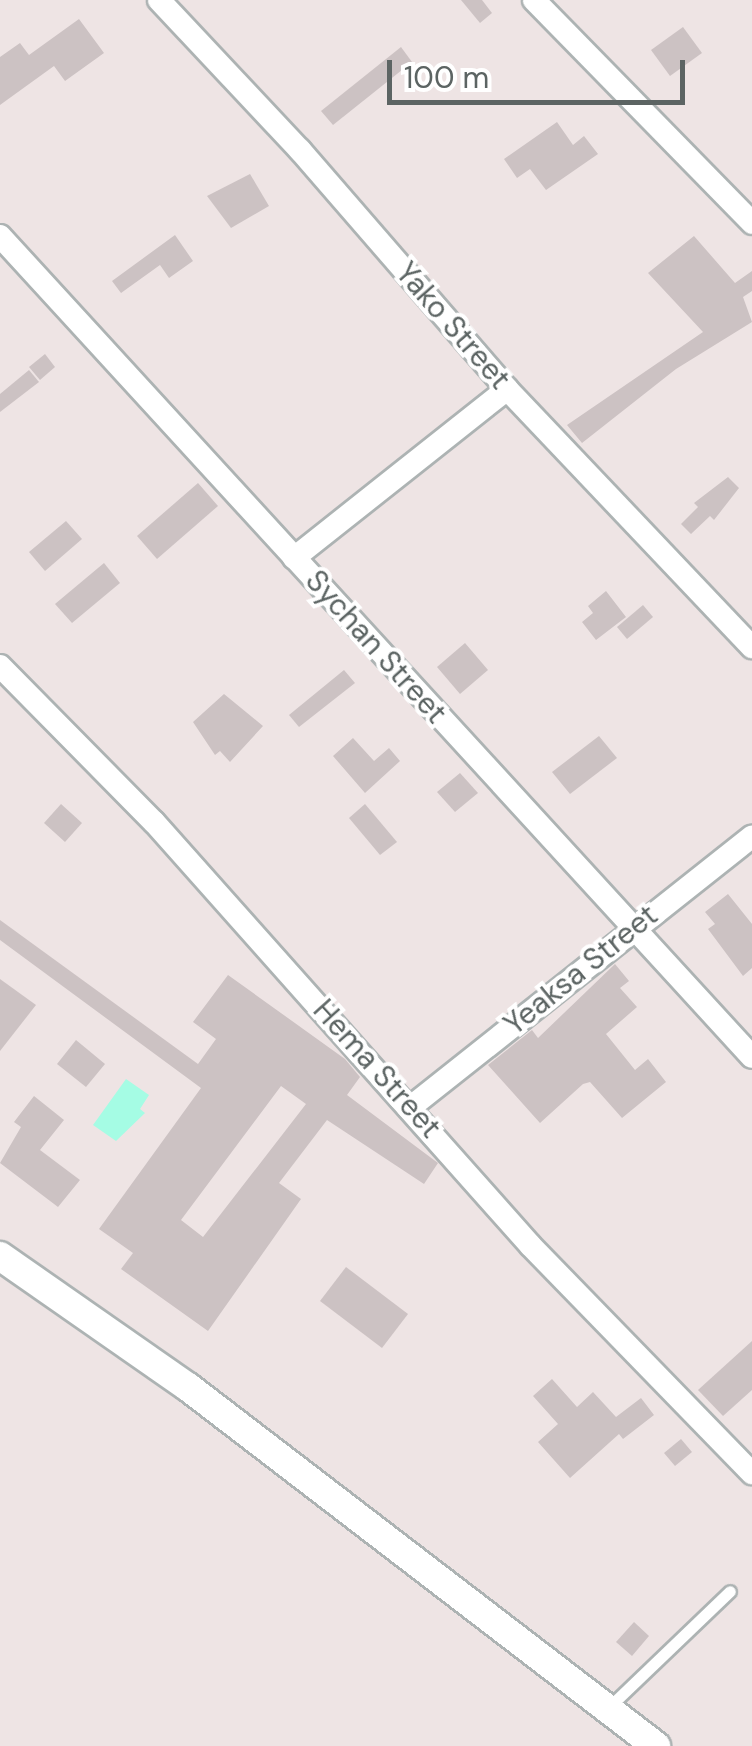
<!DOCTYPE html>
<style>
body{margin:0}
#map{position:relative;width:752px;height:1746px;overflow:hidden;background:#eee4e4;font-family:"DM Sans",sans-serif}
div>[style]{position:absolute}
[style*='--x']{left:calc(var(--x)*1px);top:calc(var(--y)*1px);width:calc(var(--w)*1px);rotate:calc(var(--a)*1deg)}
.water>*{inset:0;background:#a5fce4}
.building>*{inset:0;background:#ccc2c3}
.roads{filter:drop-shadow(2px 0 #adb3b3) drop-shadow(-2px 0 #adb3b3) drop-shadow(0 2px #adb3b3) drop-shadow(0 -2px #adb3b3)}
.service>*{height:11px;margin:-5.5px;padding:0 5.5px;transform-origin:5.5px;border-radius:5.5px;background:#fff}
.minor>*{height:22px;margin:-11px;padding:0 11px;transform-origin:11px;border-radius:11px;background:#fff}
.tertiary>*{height:28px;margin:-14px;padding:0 14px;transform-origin:14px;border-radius:14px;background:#fff}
span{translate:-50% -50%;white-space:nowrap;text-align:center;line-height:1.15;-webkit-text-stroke:8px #fff;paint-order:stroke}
.street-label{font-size:30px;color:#5c6463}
.scale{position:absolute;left:387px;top:60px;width:298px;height:45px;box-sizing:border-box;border:5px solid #5c6463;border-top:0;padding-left:12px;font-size:30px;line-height:35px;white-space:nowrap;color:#5c6463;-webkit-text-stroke:8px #fff;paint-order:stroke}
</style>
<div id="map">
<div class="water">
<i style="clip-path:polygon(126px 1079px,149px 1095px,140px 1109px,145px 1113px,116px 1141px,93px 1125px)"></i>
</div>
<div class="building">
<i style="clip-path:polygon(461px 0,482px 0,492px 13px,480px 23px)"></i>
<i style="clip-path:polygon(79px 19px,104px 53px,65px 81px,54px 66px,0 105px,0 57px,20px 43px,29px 55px)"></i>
<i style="clip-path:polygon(683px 27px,702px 53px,670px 76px,651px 50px)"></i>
<i style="clip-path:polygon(401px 47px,412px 62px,333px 125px,321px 111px)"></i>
<i style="clip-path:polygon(557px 122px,573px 145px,584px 136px,598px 154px,546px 190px,530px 169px,517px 178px,504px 159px)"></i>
<i style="clip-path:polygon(250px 174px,269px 206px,231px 228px,207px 196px)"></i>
<i style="clip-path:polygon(175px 235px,193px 261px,169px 278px,160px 265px,121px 293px,112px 281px)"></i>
<i style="clip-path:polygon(694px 236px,735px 283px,752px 271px,752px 291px,743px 297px,752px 322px,676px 369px,582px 443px,567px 425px,703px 332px,648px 273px)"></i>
<i style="clip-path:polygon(45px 354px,55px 367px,40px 380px,29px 367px)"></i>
<i style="clip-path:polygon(29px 370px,39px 382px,0 412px,0 394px)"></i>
<i style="clip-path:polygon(728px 477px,739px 488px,714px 520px,710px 516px,691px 534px,681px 524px,698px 507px,694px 503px)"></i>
<i style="clip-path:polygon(198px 483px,218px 506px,157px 559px,137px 536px)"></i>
<i style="clip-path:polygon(66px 521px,82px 539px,45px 571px,29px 552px)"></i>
<i style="clip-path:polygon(104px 563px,120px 583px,72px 623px,55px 604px)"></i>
<i style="clip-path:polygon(606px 591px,626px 617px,596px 640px,582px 622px,593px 613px,588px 606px)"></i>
<i style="clip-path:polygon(643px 605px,653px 617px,627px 639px,617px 627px)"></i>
<i style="clip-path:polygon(465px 643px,488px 670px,460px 694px,437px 667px)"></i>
<i style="clip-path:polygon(344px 670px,355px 683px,299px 727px,289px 715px)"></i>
<i style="clip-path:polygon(224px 694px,263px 726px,230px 762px,220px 751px,215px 755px,193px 722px)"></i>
<i style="clip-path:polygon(599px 736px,617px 758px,570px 794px,552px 772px)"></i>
<i style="clip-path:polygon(353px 738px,374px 761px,389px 748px,400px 761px,365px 793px,333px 756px)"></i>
<i style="clip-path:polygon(460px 773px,478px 793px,455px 812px,437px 792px)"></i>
<i style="clip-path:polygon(61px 804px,82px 823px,65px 842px,44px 823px)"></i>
<i style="clip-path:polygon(365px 804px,397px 842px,380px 855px,349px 818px)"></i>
<i style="clip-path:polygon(728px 894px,752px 924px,752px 968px,743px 976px,708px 929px,715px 924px,705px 912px)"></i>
<i style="clip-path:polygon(evenodd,0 920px,198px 1064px,216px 1039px,193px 1022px,228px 975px,345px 1059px,360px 1077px,347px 1095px,438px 1163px,424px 1184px,327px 1120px,279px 1183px,301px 1199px,208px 1331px,121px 1269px,133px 1253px,99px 1229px,201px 1088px,0 940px,0 920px,281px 1086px,306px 1104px,203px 1237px,181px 1220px,281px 1086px)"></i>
<i style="clip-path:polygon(615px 964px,629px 981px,620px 988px,637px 1007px,606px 1034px,635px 1070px,648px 1059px,666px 1082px,622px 1118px,590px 1082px,583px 1084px,540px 1123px,488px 1065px,532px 1030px,538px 1038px)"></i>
<i style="clip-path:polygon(0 979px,36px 1005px,0 1051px)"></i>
<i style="clip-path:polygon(76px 1040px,105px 1064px,86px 1087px,57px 1064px)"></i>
<i style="clip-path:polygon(34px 1096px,64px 1120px,40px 1150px,80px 1180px,58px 1207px,0 1163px,21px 1127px,14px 1122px)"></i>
<i style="clip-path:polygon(346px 1267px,408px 1314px,382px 1348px,320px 1301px)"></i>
<i style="clip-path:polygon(752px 1341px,752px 1390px,723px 1416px,698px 1390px)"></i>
<i style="clip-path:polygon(552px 1379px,577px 1407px,593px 1392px,616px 1417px,641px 1398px,654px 1415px,623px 1439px,619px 1434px,570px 1478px,538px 1442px,558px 1424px,533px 1396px)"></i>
<i style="clip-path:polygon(681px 1439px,692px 1452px,675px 1466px,664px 1453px)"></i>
<i style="clip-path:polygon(634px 1622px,649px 1636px,632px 1656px,616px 1642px)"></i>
</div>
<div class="roads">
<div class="service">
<i style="--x:607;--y:1709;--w:170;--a:-43.8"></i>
</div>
<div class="minor">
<i style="--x:159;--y:0;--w:206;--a:46.8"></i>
<i style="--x:300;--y:150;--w:316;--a:49.1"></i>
<i style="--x:507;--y:389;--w:356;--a:46.5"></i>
<i style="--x:534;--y:0;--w:312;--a:45.6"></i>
<i style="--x:0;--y:236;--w:1113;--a:47.51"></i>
<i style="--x:294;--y:558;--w:272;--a:-38.4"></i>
<i style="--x:0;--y:666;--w:219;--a:45.4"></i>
<i style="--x:154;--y:822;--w:567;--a:48.36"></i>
<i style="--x:531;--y:1246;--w:317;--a:45.8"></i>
<i style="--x:412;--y:1106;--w:434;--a:-38.4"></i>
</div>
<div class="tertiary">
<i style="--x:0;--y:1256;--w:229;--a:34.9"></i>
<i style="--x:188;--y:1387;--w:590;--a:37.49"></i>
</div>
</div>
<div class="street-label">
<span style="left:453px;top:326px;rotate:49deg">Yako Street</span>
<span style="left:376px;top:647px;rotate:48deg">Sychan Street</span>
<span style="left:581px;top:970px;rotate:-39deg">Yeaksa Street</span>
<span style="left:377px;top:1069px;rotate:48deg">Hema Street</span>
</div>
<div class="scale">100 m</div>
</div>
